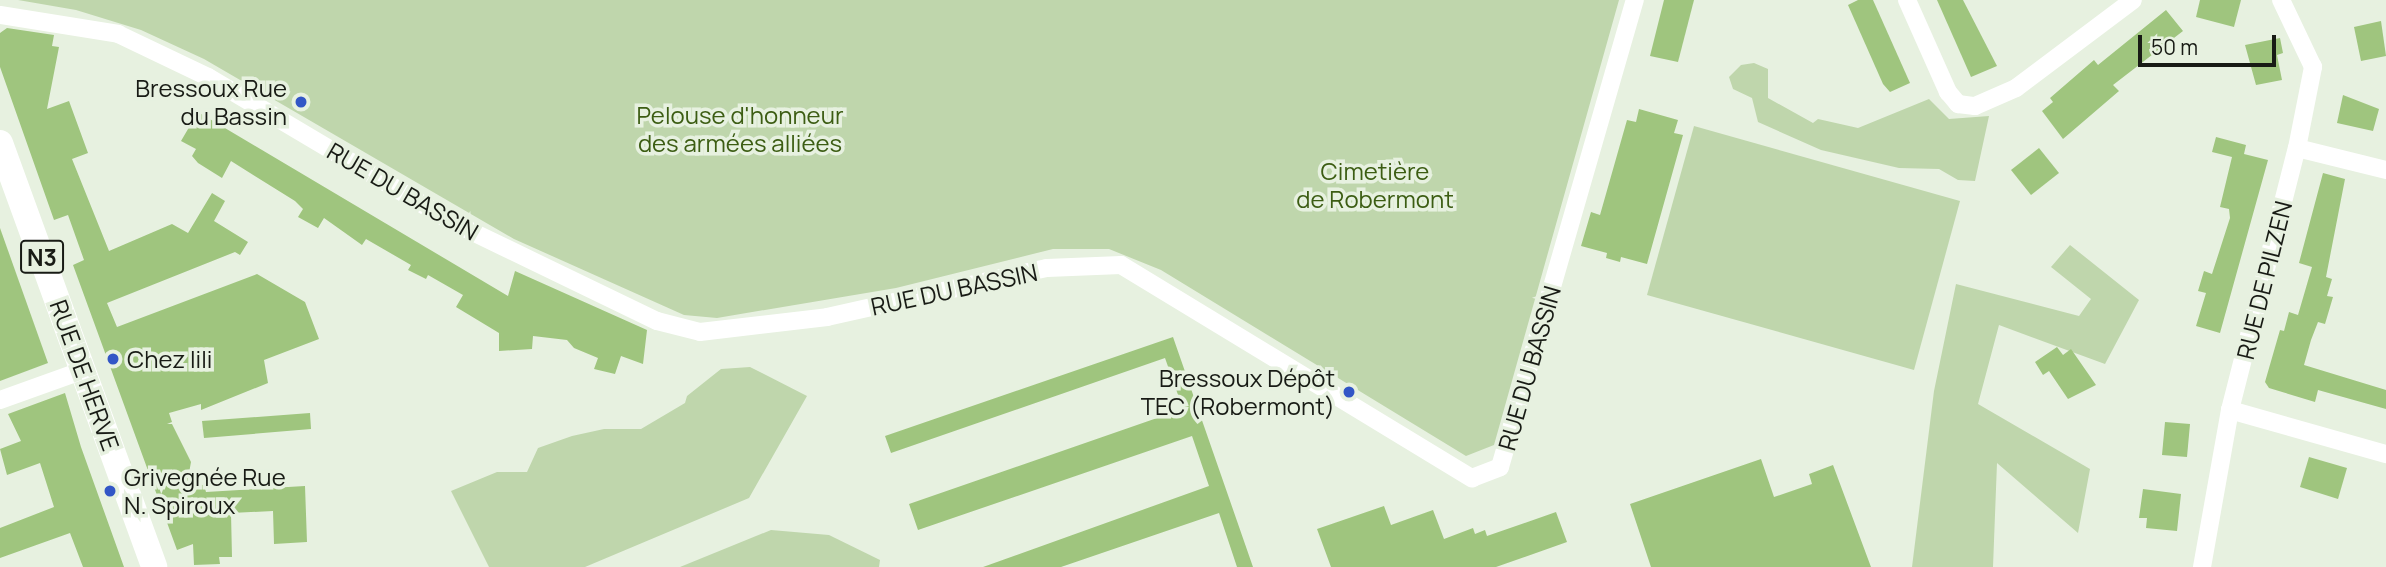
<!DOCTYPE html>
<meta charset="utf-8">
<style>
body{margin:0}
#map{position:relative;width:2386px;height:567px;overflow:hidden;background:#e7f1e0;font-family:Manrope,sans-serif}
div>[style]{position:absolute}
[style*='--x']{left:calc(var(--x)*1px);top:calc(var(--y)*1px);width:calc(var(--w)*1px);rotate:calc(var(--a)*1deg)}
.green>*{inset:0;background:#bfd6ac}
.building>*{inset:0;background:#9fc57e}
.minor>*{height:18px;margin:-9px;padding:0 9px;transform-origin:9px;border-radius:9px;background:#fff}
.primary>*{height:26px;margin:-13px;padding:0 13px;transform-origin:13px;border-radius:13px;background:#fff}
.dots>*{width:19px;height:19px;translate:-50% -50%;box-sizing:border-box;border:4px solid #e7f1e0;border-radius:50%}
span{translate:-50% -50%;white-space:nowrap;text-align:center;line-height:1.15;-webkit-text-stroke:7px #e7f1e0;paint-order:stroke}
.shield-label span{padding:2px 5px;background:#e7f1e0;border:2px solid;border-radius:5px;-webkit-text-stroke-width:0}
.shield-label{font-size:23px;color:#181b15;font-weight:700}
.poi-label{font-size:24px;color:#181b15}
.right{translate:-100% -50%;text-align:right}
.left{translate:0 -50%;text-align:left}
.park-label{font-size:24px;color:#3c5d13}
.street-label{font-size:24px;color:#181b15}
.scale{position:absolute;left:2138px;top:35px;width:138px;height:32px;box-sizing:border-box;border:4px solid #181b15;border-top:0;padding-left:9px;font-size:21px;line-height:24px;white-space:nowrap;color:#181b15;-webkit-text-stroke:5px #e7f1e0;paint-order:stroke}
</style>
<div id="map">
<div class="green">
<i style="clip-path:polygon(18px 0,1619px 0,1494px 445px,1466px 456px,1161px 270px,1109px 249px,1053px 249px,896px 288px,717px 318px,684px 315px,514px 239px,204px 59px,141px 30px,76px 10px)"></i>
<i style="clip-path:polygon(1754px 63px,1768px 69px,1768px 98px,1813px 123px,1818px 119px,1858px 128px,1929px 99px,1949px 119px,1989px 116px,1975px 181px,1958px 180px,1939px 169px,1899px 168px,1821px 150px,1758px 122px,1752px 98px,1733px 89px,1729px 77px,1741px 65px)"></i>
<i style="clip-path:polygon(1694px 126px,1960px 201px,1914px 370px,1647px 295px)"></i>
<i style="clip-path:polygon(2070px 245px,2139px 300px,2105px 364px,1999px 325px,1978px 404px,2090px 469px,2078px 533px,1997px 463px,1993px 567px,1912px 567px,1934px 391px,1956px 284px,2079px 316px,2091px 299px,2051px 267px)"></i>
<i style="clip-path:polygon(750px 367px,807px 396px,749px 498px,585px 567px,489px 567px,451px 491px,497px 472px,527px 472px,538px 448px,572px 436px,604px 429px,641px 429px,685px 403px,687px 396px,721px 369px)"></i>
<i style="clip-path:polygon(771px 530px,829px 535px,880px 560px,879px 567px,680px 567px)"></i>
</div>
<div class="building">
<i style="clip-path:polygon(1664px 0,1694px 0,1678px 62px,1650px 56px)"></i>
<i style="clip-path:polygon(1858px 0,1873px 0,1910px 83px,1890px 92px,1883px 84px,1848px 5px)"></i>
<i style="clip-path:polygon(1937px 0,1963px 0,1997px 66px,1971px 77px)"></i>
<i style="clip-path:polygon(2200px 0,2241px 0,2234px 27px,2196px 17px)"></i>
<i style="clip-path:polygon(2166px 10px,2183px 31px,2113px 85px,2119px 91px,2063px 139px,2042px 111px,2053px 102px,2050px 98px,2094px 60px,2098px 65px)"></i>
<i style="clip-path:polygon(2381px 21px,2386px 56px,2361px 61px,2354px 27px)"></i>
<i style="clip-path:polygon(7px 28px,54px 35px,52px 46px,59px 47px,47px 109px,69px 101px,88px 153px,72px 159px,109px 251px,172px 224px,188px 233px,212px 193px,225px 201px,214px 221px,248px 242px,240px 255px,235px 252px,107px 303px,117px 327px,257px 274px,305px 302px,319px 339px,264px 360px,268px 383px,201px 410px,201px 404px,169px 413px,172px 422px,167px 424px,172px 424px,191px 462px,187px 484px,204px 485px,206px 492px,305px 486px,307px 542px,274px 544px,273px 511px,231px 513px,232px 557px,219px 557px,220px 564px,194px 565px,193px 544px,177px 550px,73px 265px,84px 260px,68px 215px,54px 220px,0 67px,0 33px)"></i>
<i style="clip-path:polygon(2280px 38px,2283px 53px,2277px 55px,2282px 80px,2256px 85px,2245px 45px)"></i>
<i style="clip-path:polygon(2343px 95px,2379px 109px,2373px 131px,2337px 123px)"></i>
<i style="clip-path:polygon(1639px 109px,1678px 120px,1674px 133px,1683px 135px,1647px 264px,1621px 257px,1620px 262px,1606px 258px,1607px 253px,1581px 246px,1591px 212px,1600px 215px,1627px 120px,1636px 122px)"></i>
<i style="clip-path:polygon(198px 112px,508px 296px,515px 271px,647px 330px,643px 364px,621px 356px,615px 374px,594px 369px,598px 358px,574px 348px,567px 340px,533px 336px,532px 349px,499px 351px,499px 333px,456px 307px,463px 295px,428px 275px,426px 279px,408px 270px,411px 265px,366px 239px,362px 245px,324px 218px,318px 228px,298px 217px,303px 209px,295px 201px,231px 161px,222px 178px,198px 163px,192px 156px,196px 149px,181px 141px)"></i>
<i style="clip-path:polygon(2216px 137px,2246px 145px,2244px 154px,2268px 160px,2220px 333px,2196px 326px,2206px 293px,2198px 291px,2204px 271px,2212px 274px,2230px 218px,2229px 209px,2220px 207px,2232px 157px,2212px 152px)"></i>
<i style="clip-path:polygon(2039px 148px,2059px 173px,2031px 195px,2011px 170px)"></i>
<i style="clip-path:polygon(2323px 173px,2345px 179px,2326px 277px,2332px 279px,2327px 296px,2333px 297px,2325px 324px,2318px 322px,2311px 340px,2304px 365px,2386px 390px,2386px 409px,2318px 390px,2315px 402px,2269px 388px,2265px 382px,2280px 330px,2284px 331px,2289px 312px,2298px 315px,2312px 267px,2299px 263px)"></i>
<i style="clip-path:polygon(0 228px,48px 363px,0 381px)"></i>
<i style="clip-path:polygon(1173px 337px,1253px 567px,1237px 567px,1219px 513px,1061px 567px,983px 567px,1209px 486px,1192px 436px,918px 530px,909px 504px,1183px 409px,1165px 358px,891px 453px,885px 436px)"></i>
<i style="clip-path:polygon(2057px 347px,2063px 355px,2071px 349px,2096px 385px,2068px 399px,2049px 371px,2043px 375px,2035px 362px)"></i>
<i style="clip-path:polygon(65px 393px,81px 447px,124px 567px,83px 567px,70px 533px,0 558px,0 528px,54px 507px,40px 463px,7px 475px,0 449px,21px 441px,8px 414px)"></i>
<i style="clip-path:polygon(310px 413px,311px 429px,204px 438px,202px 421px)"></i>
<i style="clip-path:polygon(2165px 422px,2190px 424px,2187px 457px,2162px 455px)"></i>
<i style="clip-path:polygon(2309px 457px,2347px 468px,2338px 499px,2300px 487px)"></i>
<i style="clip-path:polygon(1761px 459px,1774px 497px,1812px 484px,1809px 474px,1833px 465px,1871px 567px,1651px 567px,1630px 504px)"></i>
<i style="clip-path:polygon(2143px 489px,2181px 494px,2177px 531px,2146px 528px,2147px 518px,2139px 518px)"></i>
<i style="clip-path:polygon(1384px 506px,1391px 525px,1433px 510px,1444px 539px,1473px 528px,1475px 534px,1485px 530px,1487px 536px,1556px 512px,1567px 542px,1496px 567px,1331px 567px,1317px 529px)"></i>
</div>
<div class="minor">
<i style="--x:1907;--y:0;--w:101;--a:66"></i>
<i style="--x:1948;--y:92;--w:16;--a:50"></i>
<i style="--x:1958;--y:104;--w:17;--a:7"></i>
<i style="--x:1975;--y:106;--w:45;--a:-23.7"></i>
<i style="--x:2016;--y:88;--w:146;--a:-36.9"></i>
<i style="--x:0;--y:15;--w:120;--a:9.1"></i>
<i style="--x:118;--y:34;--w:100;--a:25.5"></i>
<i style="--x:208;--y:77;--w:286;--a:30.7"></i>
<i style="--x:454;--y:223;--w:225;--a:25.8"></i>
<i style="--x:657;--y:321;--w:44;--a:14.3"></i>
<i style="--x:700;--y:332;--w:128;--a:-6.7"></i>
<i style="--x:827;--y:317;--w:225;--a:-12.6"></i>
<i style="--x:1047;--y:268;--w:74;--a:-2.3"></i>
<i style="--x:1121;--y:265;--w:411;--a:31.3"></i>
<i style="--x:1472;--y:478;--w:30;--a:-21"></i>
<i style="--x:1500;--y:467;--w:486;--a:-73.9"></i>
<i style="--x:2297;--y:148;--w:92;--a:13.9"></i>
<i style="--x:0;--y:400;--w:89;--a:-19.7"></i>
<i style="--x:2230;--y:410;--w:162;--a:15.8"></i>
<i style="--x:2202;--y:567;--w:159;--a:-79.9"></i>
<i style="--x:2230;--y:410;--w:270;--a:-75.7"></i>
<i style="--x:2297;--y:148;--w:83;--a:-78.8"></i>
<i style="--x:2313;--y:67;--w:74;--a:-115.5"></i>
</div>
<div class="primary">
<i style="--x:0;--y:143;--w:451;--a:70"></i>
</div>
<div class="dots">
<i style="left:301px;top:102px;background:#3256c6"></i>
<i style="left:113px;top:359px;background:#3256c6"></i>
<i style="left:1349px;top:392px;background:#3256c6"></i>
<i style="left:110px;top:491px;background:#3256c6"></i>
</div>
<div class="shield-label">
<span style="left:42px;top:257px">N3</span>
</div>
<div class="poi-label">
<span class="right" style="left:287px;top:102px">Bressoux Rue<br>du Bassin</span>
<span class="left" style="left:127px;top:359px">Chez lili</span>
<span class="right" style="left:1335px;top:392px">Bressoux Dépôt<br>TEC (Robermont)</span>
<span class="left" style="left:124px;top:491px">Grivegnée Rue<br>N. Spiroux</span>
</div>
<div class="park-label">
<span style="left:740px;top:129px">Pelouse d'honneur<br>des armées alliées</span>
<span style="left:1375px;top:185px">Cimetière<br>de Robermont</span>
</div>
<div class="street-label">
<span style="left:403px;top:191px;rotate:30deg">RUE DU BASSIN</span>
<span style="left:2264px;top:280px;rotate:-76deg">RUE DE PILZEN</span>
<span style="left:954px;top:289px;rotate:-12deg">RUE DU BASSIN</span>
<span style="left:1529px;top:368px;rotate:-74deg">RUE DU BASSIN</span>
<span style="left:85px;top:375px;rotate:70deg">RUE DE HERVE</span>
</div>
<div class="scale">50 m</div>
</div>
